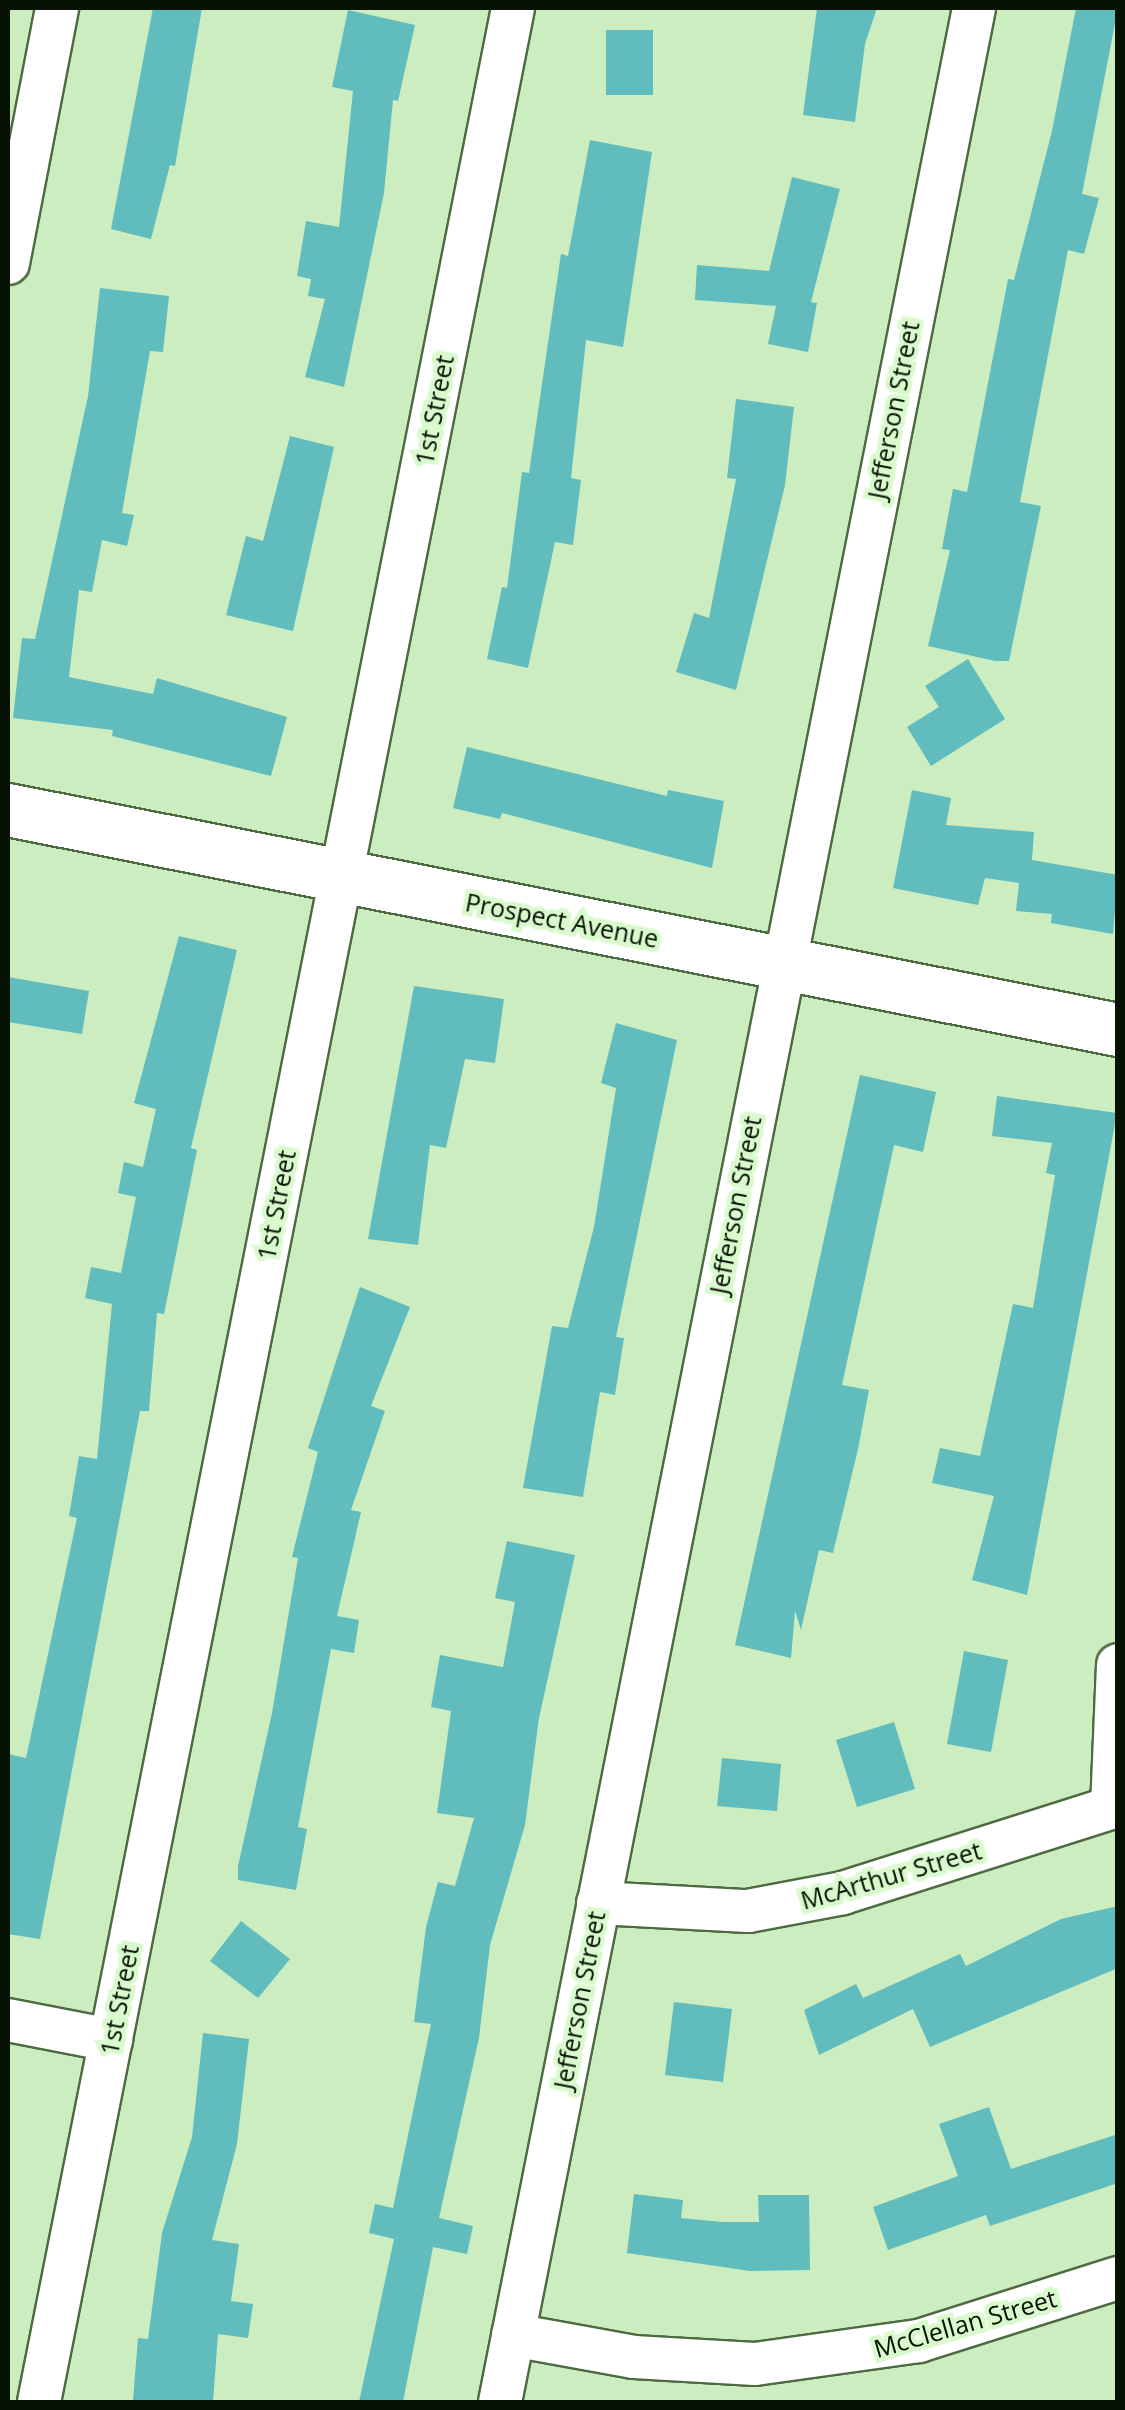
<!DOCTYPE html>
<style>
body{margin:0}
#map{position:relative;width:1125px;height:2410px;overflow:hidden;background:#ccedc0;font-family:"Open Sans",sans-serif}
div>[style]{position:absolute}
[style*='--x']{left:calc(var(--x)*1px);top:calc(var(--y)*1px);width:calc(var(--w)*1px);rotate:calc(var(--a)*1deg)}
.building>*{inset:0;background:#61bcbe}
.roads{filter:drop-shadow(2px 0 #4e6a42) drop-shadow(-2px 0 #4e6a42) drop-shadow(0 2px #4e6a42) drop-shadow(0 -2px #4e6a42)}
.minor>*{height:42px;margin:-21px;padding:0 21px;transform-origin:21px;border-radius:21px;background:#fff}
.tertiary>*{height:52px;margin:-26px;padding:0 26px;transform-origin:26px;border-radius:26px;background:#fff}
span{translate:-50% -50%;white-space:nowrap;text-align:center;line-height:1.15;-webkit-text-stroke:9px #d9facd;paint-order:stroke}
.street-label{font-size:25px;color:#071104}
.frame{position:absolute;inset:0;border:10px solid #071104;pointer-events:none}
</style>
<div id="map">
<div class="building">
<i style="clip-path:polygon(153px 8px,202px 8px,175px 166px,170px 165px,151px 239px,111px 229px)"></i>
<i style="clip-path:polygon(817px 8px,877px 8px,865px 44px,855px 122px,803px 115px)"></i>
<i style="clip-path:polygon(1076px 8px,1118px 8px,1082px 194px,1099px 198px,1084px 254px,1068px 250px,1020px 502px,1041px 506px,1009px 661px,995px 661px,928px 646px,950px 550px,942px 549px,953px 489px,967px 492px,1008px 279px,1014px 280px,1052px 131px)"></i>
<i style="clip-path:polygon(348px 10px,415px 25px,398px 101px,393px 100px,384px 193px,344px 387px,305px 377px,325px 299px,308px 296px,311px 279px,297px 276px,306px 221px,339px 227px,353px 91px,332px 87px)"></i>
<i style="clip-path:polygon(606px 30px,653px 30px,653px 95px,606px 95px)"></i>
<i style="clip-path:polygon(590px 140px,652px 152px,623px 347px,586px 340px,571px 478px,581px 480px,573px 545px,555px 542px,528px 668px,487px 659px,502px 587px,507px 588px,522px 472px,529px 473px,561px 254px,568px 256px)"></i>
<i style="clip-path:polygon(792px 177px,840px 189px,811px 302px,817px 303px,808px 352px,768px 344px,776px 306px,695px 300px,697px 265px,769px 271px)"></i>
<i style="clip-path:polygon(100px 288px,169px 296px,163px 352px,150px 351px,122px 513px,134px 515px,127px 546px,102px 540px,92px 592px,79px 590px,69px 677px,153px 694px,157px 678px,287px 717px,271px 776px,112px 736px,113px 730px,13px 718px,22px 638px,35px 639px,88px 396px)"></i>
<i style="clip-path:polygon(736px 399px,794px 407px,785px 485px,736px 690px,676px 672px,694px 613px,709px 618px,736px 479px,727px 478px)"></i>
<i style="clip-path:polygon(290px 436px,334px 447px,293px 631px,226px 615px,246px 536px,263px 541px)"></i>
<i style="clip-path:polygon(968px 659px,1005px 719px,931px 766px,907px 727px,939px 707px,925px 686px)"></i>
<i style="clip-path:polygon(467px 747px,667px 796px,668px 790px,724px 801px,712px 868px,502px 813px,500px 819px,453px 808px)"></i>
<i style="clip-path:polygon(912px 790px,951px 798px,946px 825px,1034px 832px,1032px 860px,1118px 875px,1113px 934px,1051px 923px,1052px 914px,1016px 911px,1019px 883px,985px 878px,978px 905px,893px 888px)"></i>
<i style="clip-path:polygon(179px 936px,237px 950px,191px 1148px,197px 1150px,164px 1314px,157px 1313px,149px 1411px,140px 1411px,40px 1939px,8px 1934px,8px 1754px,26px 1758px,77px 1518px,69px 1516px,79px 1456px,97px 1459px,112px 1304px,85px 1298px,91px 1267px,121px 1273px,136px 1197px,118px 1193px,124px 1162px,143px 1167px,156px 1109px,134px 1103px)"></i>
<i style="clip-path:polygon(8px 977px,89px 991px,82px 1034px,8px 1022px)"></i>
<i style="clip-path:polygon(414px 986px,504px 999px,495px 1063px,465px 1059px,446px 1148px,430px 1145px,418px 1245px,368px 1239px)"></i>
<i style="clip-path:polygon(616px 1023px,677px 1040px,616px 1337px,624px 1338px,615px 1395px,600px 1392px,583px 1497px,523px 1488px,552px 1326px,568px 1328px,594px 1227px,616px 1088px,601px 1083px)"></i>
<i style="clip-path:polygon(860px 1075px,936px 1092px,923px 1152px,894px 1145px,842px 1385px,869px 1390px,858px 1449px,833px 1553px,819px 1550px,801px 1630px,795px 1611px,791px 1658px,735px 1645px)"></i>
<i style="clip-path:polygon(997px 1096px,1117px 1113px,1027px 1595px,972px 1580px,994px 1496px,932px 1483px,940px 1448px,980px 1456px,1013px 1304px,1033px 1308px,1055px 1175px,1046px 1173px,1052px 1143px,992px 1136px)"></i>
<i style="clip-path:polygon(360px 1287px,410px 1307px,371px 1406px,385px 1411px,351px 1510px,361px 1512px,337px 1616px,359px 1620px,354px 1653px,331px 1649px,298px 1827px,307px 1829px,296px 1890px,238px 1880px,238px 1866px,272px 1713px,298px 1558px,292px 1557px,318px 1452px,308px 1448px)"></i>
<i style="clip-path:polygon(507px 1541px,575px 1555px,539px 1718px,525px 1825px,490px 1945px,479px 2038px,439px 2218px,473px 2226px,467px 2254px,433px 2247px,403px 2402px,359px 2402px,394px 2239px,369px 2233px,375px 2204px,393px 2208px,431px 2024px,414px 2022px,426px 1927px,438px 1882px,455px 1886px,474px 1818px,437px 1813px,451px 1711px,431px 1707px,440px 1655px,503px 1667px,515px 1602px,495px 1598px)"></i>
<i style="clip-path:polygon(964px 1651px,1008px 1660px,991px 1752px,947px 1744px)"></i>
<i style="clip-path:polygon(894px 1722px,915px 1789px,857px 1807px,836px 1740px)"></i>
<i style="clip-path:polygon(722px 1758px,781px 1764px,777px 1811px,717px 1806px)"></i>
<i style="clip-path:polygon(1118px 1906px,1118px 1968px,930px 2047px,913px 2009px,819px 2055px,804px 2010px,856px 1984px,863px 1998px,960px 1954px,966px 1966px,1061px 1919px)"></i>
<i style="clip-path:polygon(241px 1921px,290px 1959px,258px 1998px,210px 1961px)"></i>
<i style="clip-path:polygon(674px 2002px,732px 2009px,723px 2082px,665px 2075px)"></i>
<i style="clip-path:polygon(203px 2033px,249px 2039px,237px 2144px,212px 2240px,239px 2244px,231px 2301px,253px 2304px,248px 2338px,218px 2334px,213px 2402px,133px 2400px,138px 2338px,148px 2339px,162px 2233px,192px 2137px)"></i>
<i style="clip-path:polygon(989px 2107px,1011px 2169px,1118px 2134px,1118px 2183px,990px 2226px,986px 2215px,888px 2250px,873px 2207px,958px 2176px,939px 2124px)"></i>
<i style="clip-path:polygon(634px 2194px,683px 2200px,681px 2218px,722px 2222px,759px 2222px,758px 2195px,809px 2195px,810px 2270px,750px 2271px,627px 2253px)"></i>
</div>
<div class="roads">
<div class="minor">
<i style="--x:8;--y:263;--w:260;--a:-79.1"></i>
<i style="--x:1112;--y:1808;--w:143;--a:-87.6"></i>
<i style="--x:598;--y:1903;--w:150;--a:3.1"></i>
<i style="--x:748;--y:1911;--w:97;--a:-10.7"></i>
<i style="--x:843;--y:1893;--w:288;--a:-17.6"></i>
<i style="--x:8;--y:2020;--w:105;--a:11"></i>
<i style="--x:513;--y:2335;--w:123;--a:10.3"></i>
<i style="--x:634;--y:2357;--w:121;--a:3.3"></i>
<i style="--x:755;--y:2364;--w:166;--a:-8"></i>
<i style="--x:919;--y:2341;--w:209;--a:-17.6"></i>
<i style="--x:39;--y:2402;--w:2440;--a:-78.8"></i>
<i style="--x:500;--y:2402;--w:2440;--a:-78.8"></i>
</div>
<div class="tertiary">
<i style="--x:8;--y:810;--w:1132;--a:11.21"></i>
</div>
</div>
<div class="street-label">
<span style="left:434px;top:410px;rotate:-79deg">1st Street</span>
<span style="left:893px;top:410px;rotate:-79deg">Jefferson Street</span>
<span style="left:562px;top:920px;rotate:11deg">Prospect Avenue</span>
<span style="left:276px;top:1205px;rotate:-79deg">1st Street</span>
<span style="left:735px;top:1205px;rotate:-79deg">Jefferson Street</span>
<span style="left:891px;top:1875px;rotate:-16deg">McArthur Street</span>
<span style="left:119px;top:2000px;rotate:-79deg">1st Street</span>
<span style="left:579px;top:2000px;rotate:-79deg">Jefferson Street</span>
<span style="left:965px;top:2323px;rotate:-16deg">McClellan Street</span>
</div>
<div class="frame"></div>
</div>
